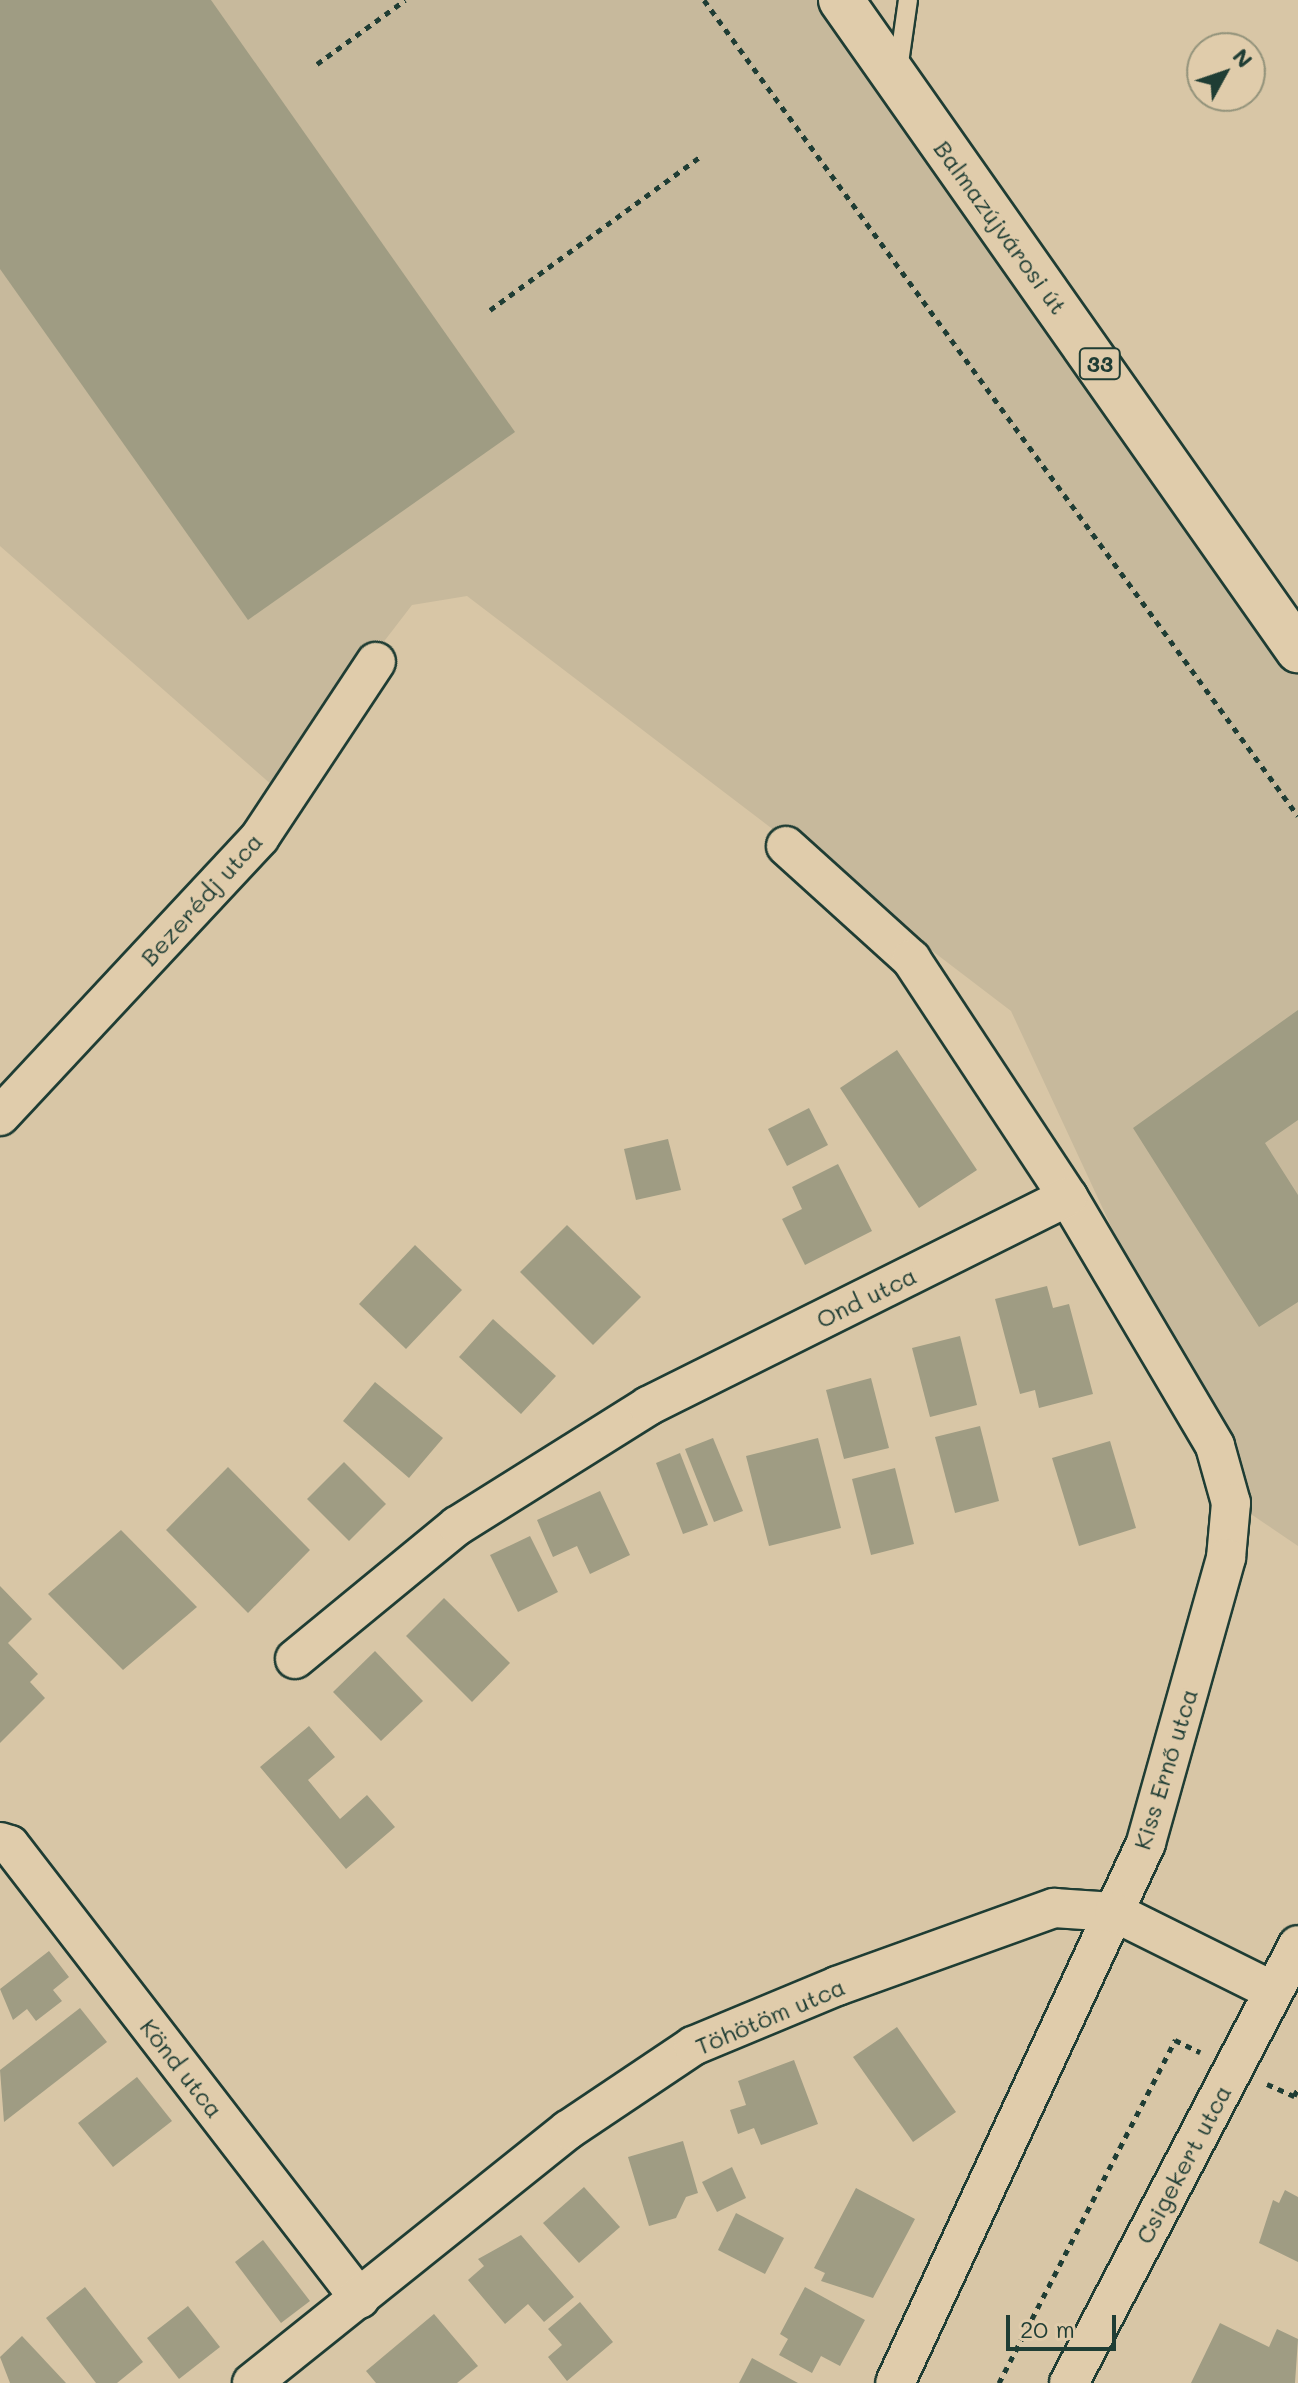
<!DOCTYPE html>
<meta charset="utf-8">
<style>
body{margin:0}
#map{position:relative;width:1298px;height:2383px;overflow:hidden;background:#d8c6a6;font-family:Mali,sans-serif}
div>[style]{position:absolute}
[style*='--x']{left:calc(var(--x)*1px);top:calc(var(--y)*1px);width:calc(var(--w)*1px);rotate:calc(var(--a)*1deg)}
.built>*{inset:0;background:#c7b99c}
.building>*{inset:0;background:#9f9c83}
.path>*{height:5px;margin-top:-2.5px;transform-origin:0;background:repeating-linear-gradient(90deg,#1f3d34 0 6px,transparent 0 12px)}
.roads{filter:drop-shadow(2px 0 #1f3d34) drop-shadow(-2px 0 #1f3d34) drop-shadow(0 2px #1f3d34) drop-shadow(0 -2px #1f3d34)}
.service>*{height:18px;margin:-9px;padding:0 9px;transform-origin:9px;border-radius:9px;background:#e0ccab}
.minor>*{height:38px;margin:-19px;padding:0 19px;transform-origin:19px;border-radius:19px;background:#e0ccab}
.primary>*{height:44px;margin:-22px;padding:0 22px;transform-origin:22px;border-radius:22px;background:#e0ccab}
span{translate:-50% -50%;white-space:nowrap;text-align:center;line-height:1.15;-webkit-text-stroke:6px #e0ccab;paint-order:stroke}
.shield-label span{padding:2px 6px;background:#e0ccab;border:2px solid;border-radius:6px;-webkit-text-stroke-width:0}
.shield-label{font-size:22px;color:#1f3d34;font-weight:700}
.street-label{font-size:24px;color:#1f3d34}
.north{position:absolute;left:1186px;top:32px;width:80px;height:80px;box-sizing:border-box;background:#e0ccab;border:2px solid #93937b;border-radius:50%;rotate:50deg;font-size:22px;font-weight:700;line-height:32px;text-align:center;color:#1f3d34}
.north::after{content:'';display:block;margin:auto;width:28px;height:36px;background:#1f3d34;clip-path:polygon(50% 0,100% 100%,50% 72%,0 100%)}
.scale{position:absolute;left:1006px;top:2315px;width:110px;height:36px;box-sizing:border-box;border:4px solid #1f3d34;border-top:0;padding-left:10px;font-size:24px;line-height:28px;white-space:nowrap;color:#1f3d34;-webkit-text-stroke:6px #e0ccab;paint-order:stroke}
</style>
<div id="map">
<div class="built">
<i style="clip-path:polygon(0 0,861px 0,1298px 639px,1298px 1546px,1242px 1508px,1011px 1011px,467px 596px,412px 605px,273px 786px,0 546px)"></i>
</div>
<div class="building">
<i style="clip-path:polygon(0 0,211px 0,515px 432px,248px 620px,0 269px)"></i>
<i style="clip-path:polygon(1298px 1010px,1298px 1120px,1265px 1143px,1298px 1195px,1298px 1302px,1259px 1327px,1133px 1128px)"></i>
<i style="clip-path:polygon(897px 1050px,977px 1170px,919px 1208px,840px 1088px)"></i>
<i style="clip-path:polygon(809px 1108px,828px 1145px,787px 1166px,768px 1129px)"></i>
<i style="clip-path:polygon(668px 1139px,681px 1190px,636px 1200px,624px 1149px)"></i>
<i style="clip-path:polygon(838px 1164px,872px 1231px,805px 1265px,782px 1219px,802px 1209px,792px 1187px)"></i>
<i style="clip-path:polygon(567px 1225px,641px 1297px,593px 1345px,520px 1272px)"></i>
<i style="clip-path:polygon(415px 1245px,462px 1290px,406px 1349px,359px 1304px)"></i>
<i style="clip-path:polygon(1047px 1286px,1053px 1308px,1069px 1304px,1093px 1394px,1039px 1408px,1035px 1390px,1020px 1394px,995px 1299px)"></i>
<i style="clip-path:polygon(493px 1319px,556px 1376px,521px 1414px,459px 1357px)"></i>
<i style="clip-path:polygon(960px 1336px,977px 1405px,930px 1417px,912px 1348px)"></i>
<i style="clip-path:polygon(871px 1378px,889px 1448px,844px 1459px,826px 1390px)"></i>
<i style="clip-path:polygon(375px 1382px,443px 1438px,409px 1478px,343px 1421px)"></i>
<i style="clip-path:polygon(980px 1426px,999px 1501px,955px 1513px,935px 1437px)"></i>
<i style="clip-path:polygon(713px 1438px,743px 1511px,714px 1522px,685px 1449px)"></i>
<i style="clip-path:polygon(818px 1438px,841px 1528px,769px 1546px,746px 1456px)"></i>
<i style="clip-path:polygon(1110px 1441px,1136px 1528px,1079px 1546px,1052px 1458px)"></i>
<i style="clip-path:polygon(680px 1453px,708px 1525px,683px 1534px,656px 1463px)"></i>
<i style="clip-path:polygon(344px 1462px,386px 1504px,349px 1541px,307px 1499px)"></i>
<i style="clip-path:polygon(228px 1467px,310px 1550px,248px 1613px,166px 1530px)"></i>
<i style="clip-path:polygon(895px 1468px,914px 1544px,871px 1555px,852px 1479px)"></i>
<i style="clip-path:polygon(600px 1491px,630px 1555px,590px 1574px,577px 1546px,553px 1557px,537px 1520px)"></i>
<i style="clip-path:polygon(121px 1530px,197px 1607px,123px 1670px,48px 1594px)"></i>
<i style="clip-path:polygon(530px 1536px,558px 1592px,518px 1612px,490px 1555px)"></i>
<i style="clip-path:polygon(0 1586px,32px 1619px,8px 1643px,38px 1674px,30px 1682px,45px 1698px,0 1743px)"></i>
<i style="clip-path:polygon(444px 1598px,510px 1663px,472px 1702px,406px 1636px)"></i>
<i style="clip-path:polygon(375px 1651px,423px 1701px,381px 1741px,333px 1692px)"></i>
<i style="clip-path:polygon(309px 1726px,335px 1757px,308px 1780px,340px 1819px,367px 1795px,395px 1827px,346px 1869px,260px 1767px)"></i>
<i style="clip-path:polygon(49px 1951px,69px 1977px,53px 1990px,62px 2001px,36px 2021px,27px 2009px,13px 2020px,0 1989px)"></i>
<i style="clip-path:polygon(80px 2008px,107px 2042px,4px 2122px,0 2070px)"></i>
<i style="clip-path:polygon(897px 2027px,956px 2112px,913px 2142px,853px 2057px)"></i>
<i style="clip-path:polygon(794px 2060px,818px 2124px,761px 2145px,754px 2128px,738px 2134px,730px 2110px,746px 2105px,738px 2081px)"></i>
<i style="clip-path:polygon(137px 2077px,172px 2121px,113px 2167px,78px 2123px)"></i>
<i style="clip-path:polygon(683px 2141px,698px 2193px,686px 2197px,676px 2218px,649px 2226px,628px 2157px)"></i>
<i style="clip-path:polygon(732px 2167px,746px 2198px,717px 2212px,702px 2182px)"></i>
<i style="clip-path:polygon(584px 2187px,620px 2227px,579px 2263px,543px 2223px)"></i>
<i style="clip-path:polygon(856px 2188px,915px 2219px,873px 2298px,821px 2281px,825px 2273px,814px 2268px)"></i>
<i style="clip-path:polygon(1285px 2190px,1298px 2197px,1298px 2262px,1259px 2243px,1273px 2200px,1279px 2203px)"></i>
<i style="clip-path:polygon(736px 2213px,784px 2238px,765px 2274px,718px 2250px)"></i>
<i style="clip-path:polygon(521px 2235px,574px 2297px,544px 2322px,528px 2304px,505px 2324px,468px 2280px,484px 2266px,478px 2259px)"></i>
<i style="clip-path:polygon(263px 2240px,310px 2301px,281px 2323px,235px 2262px)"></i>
<i style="clip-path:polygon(85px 2287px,143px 2362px,117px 2383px,96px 2383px,46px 2318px)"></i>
<i style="clip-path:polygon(805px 2287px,865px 2320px,840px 2366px,821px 2356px,812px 2373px,779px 2355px,788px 2339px,780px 2334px)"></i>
<i style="clip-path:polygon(580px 2302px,613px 2342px,567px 2381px,548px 2357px,562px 2345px,548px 2329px)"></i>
<i style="clip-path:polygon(188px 2306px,220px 2347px,179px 2379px,147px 2338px)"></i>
<i style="clip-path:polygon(434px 2314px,478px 2366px,457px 2383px,376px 2383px,366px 2371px)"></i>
<i style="clip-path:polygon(1220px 2323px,1269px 2347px,1277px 2329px,1298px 2339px,1295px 2383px,1191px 2383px)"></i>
<i style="clip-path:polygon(22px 2336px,66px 2383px,10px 2383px,0 2357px)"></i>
<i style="clip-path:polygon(752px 2358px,798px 2383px,739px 2383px)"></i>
</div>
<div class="path">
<i style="--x:704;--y:0;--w:1009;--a:53.95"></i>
<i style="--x:317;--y:64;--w:109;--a:-36"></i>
<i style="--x:490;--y:310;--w:260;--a:-36.1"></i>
<i style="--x:1267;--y:2084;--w:30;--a:24"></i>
<i style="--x:1294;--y:2096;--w:8;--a:-60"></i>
<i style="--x:999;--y:2383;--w:386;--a:-62.8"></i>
<i style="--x:1175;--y:2040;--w:28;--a:26"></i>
</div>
<div class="roads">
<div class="service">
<i style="--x:898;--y:70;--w:71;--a:-81.9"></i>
</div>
<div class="minor">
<i style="--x:786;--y:846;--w:169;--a:42.1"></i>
<i style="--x:911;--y:959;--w:285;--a:56.6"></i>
<i style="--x:1068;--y:1197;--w:289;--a:59.4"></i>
<i style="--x:1215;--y:1446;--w:59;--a:74.3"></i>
<i style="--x:1231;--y:1503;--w:55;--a:95.2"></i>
<i style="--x:1226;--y:1558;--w:296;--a:105.7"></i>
<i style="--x:1146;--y:1843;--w:595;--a:114.93"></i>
<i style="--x:0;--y:1116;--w:381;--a:-47"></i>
<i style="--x:260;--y:837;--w:210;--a:-56.5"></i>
<i style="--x:295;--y:1659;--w:210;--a:-39.4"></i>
<i style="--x:457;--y:1526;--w:226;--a:-32.1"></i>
<i style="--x:648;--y:1406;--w:469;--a:-26.5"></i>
<i style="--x:0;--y:1842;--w:10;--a:17"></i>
<i style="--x:10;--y:1845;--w:573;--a:52.37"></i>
<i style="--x:252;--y:2383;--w:405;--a:-38.7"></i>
<i style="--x:568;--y:2130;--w:151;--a:-33.9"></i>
<i style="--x:693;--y:2046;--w:156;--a:-22.6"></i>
<i style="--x:837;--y:1986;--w:231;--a:-19.8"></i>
<i style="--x:1054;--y:1908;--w:60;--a:3.8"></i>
<i style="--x:1114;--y:1912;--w:178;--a:26.4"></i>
<i style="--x:1069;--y:2383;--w:494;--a:-62.4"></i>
</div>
<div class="primary">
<i style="--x:841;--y:0;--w:795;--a:54.89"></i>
</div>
</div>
<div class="shield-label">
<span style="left:1100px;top:364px">33</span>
</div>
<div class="street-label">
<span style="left:1001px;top:227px;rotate:54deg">Balmazújvárosi út</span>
<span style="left:201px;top:899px;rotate:-48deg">Bezerédj utca</span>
<span style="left:866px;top:1297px;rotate:-26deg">Ond utca</span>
<span style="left:1165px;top:1769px;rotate:-73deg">Kiss Ernő utca</span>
<span style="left:770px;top:2016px;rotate:-23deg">Töhötöm utca</span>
<span style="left:182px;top:2068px;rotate:52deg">Könd utca</span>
<span style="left:1183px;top:2164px;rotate:-62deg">Csigekert utca</span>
</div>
<div class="north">N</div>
<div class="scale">20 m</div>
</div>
